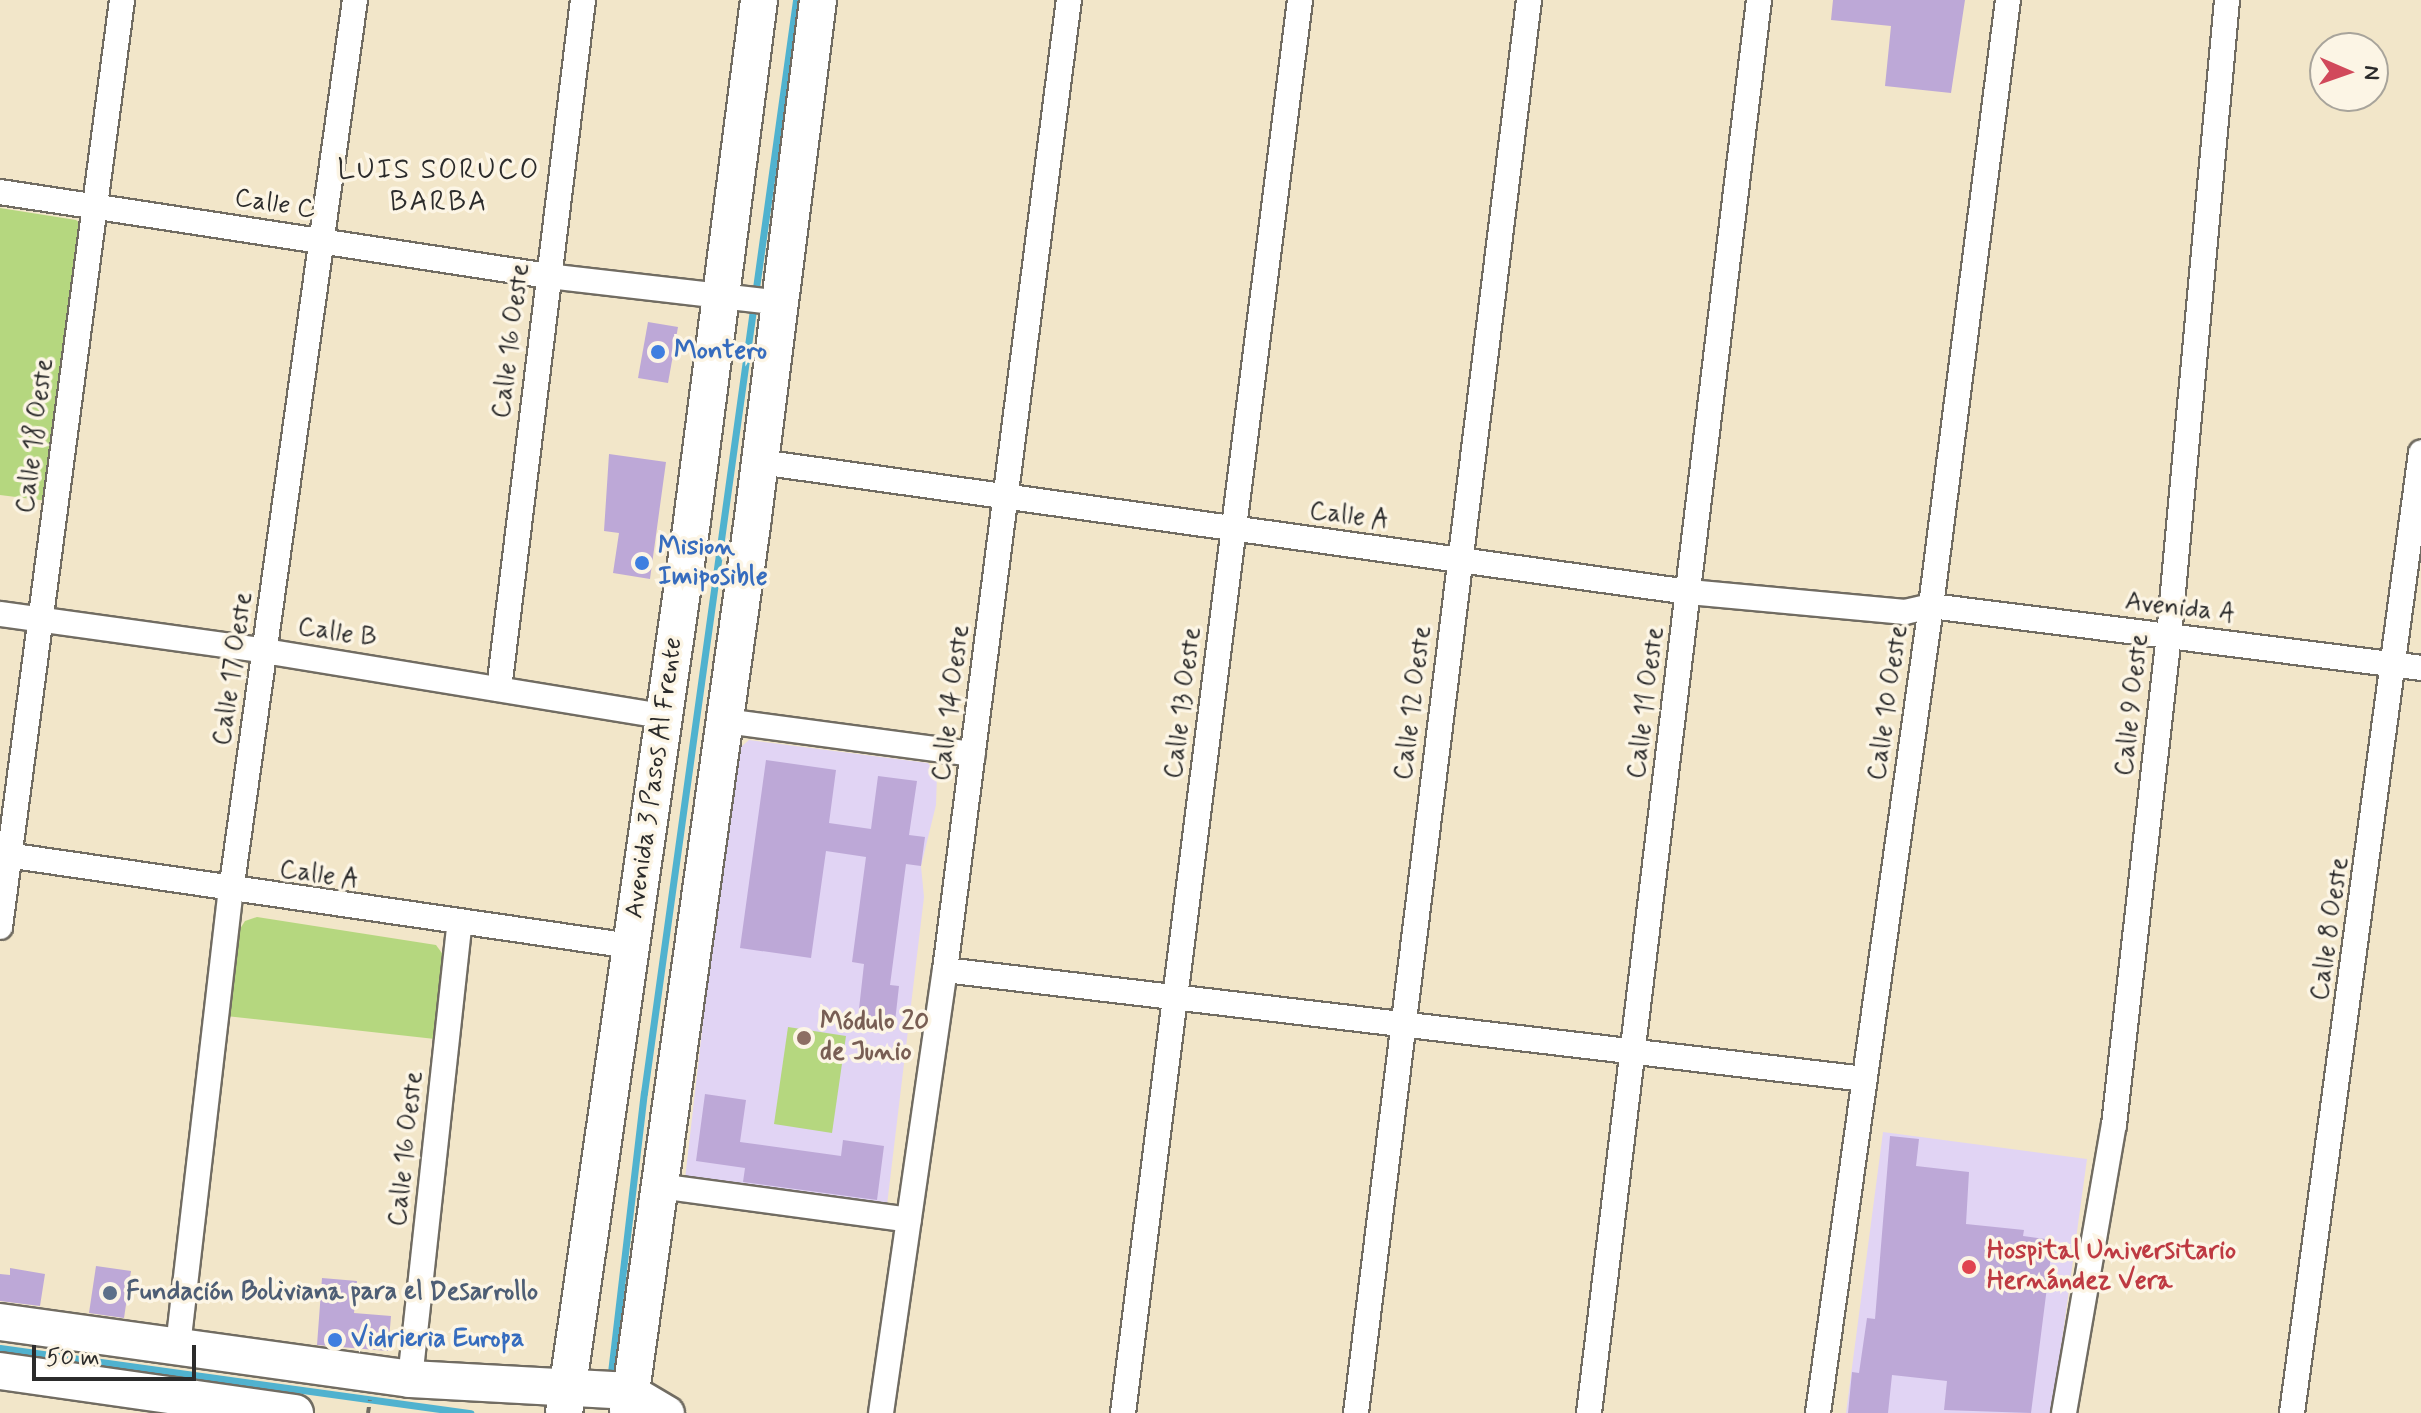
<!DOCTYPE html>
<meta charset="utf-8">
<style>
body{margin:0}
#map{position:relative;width:2421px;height:1413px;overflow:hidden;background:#f2e6c9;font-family:Mynerve,sans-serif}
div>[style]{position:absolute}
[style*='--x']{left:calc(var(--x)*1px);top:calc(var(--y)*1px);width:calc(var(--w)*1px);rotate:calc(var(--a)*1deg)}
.built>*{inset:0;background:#e1d4f4}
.green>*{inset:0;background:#b5d77f}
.stream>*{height:7px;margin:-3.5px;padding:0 3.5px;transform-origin:3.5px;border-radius:3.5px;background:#50b2cf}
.building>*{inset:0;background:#bda8d7}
.path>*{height:4px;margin-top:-2px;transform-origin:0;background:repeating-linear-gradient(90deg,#716c62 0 6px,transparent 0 12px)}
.roads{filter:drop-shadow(2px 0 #716c62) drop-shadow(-2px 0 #716c62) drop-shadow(0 2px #716c62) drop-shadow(0 -2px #716c62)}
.minor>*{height:24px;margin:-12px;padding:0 12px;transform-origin:12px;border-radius:12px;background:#fff}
.tertiary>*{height:32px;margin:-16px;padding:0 16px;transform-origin:16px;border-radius:16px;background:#fff}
.secondary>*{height:36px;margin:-18px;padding:0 18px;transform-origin:18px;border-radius:18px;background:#fff}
.dots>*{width:22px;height:22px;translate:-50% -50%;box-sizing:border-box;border:4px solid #fcf5e5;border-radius:50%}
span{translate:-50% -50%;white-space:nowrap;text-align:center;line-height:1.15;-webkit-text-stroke:7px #fcf5e5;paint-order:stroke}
.street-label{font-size:26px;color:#2b2b2b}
.shop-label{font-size:26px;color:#366cbe;font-weight:700}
.left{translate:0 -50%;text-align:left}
.education-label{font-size:26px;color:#785e54;font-weight:700}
.health-label{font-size:26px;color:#be3a42;font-weight:700}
.service-label{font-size:26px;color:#4e5e75;font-weight:700}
.neighbourhood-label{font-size:28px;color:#2b2b2b;letter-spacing:2px}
.north{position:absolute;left:2309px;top:32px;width:80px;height:80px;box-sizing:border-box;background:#fcf5e5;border:2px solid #a8a49b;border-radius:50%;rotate:92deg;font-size:22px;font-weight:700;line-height:32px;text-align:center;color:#2b2b2b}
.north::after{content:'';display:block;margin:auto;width:28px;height:36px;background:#d1495b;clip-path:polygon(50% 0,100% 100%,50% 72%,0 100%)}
.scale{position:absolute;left:32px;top:1345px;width:164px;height:36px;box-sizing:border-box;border:4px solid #2b2b2b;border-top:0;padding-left:10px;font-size:24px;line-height:28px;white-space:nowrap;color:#2b2b2b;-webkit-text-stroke:6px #fcf5e5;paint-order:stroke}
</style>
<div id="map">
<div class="built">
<i style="clip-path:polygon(749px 740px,928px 763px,937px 775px,936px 805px,921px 866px,924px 897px,887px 1205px,685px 1179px,734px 753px)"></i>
<i style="clip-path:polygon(1883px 1132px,2087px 1159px,2052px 1413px,1846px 1413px)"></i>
</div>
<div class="green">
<i style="clip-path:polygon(0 208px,76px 220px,82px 225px,48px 501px,0 495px)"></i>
<i style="clip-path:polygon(257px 917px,436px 945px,447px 960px,435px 1039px,226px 1016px,238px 932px,245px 921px)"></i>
<i style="clip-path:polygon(788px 1027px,846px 1036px,832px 1133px,774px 1124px)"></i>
</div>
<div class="stream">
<i style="--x:0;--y:1348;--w:475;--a:7.9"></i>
<i style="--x:610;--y:1381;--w:290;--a:-83.3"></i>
<i style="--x:644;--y:1093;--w:1104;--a:-82.08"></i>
</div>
<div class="building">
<i style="clip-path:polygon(1833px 0,1965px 0,1951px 93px,1885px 86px,1891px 26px,1831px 20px)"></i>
<i style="clip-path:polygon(648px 322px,678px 327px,668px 383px,638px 378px)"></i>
<i style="clip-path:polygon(609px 454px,666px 462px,650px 579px,613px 573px,619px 533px,604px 531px)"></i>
<i style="clip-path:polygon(766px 760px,836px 770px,829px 823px,871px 829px,878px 776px,917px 781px,909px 835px,925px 837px,921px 866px,906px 864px,890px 985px,899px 986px,894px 1031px,857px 1027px,864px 964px,852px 962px,866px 857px,826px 851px,811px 958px,740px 948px)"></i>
<i style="clip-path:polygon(705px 1094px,746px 1100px,740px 1142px,841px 1156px,843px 1140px,884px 1146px,877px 1200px,743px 1182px,745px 1168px,696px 1161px)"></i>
<i style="clip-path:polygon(1890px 1136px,1919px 1139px,1916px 1166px,1969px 1172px,1966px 1224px,2024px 1230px,2023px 1236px,2053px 1240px,2031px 1413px,1944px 1410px,1947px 1381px,1892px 1375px,1888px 1413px,1848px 1413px,1852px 1372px,1859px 1373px,1867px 1318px,1875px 1319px)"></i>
<i style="clip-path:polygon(96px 1266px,131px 1271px,124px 1318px,89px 1313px)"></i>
<i style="clip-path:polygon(10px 1268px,45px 1274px,40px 1306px,0 1301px,0 1274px,10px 1275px)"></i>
<i style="clip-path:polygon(322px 1278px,357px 1281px,354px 1313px,391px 1316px,388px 1351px,317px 1345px)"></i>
</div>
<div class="path">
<i style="--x:368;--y:1413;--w:13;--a:-81"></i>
</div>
<div class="roads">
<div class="minor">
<i style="--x:0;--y:192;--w:554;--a:8.71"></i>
<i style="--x:548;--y:276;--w:234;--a:6.6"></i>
<i style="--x:760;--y:462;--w:938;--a:7.97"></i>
<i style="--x:1689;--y:592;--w:217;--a:5.3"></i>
<i style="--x:1905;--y:612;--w:27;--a:-13"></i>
<i style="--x:1931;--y:606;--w:494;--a:7.2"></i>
<i style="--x:0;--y:614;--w:268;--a:7.9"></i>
<i style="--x:265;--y:651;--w:403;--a:9.3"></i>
<i style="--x:499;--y:689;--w:694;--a:-83.05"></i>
<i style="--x:725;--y:721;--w:250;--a:7.6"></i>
<i style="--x:0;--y:854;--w:638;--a:8.3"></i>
<i style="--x:0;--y:927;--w:935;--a:-82.5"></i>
<i style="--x:945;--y:970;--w:925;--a:6.76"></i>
<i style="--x:659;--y:1186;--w:252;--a:7.7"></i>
<i style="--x:178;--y:1346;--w:458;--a:-83.4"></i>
<i style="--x:231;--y:891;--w:900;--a:-82.08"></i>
<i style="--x:410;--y:1379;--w:457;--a:-83.8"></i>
<i style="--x:881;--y:1413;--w:448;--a:-81.8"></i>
<i style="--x:945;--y:970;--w:978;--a:-82.72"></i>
<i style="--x:1123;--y:1413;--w:1424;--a:-82.86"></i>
<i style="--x:1356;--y:1413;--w:1424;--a:-83.02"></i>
<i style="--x:1589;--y:1413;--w:1423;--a:-83.14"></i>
<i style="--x:1818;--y:1413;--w:815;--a:-82.03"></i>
<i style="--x:1931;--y:606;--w:611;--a:-82.76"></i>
<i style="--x:2064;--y:1413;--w:292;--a:-80.2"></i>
<i style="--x:2114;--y:1125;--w:492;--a:-83.6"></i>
<i style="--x:2169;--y:636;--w:639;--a:-84.79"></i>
<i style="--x:2292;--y:1413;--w:969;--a:-82.35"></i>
</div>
<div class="tertiary">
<i style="--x:631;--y:1391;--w:43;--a:30.7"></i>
</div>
<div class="secondary">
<i style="--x:0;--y:1322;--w:414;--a:7.9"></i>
<i style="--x:410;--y:1379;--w:221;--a:3.1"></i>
<i style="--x:0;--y:1371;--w:298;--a:8.1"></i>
<i style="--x:564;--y:1413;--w:901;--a:-81.83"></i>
<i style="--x:692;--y:521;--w:525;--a:-82.67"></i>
<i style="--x:628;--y:1413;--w:897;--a:-82.05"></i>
<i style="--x:752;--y:525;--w:529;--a:-82.83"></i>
</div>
</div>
<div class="dots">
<i style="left:658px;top:352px;background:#3f7fe0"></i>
<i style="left:642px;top:563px;background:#3f7fe0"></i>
<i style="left:804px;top:1038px;background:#8d6e63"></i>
<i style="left:1969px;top:1267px;background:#e0444e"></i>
<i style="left:110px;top:1293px;background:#5c6f8a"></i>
<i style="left:335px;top:1340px;background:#3f7fe0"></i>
</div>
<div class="street-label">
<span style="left:275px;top:205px;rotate:9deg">Calle C</span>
<span style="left:512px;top:341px;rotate:-83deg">Calle 16 Oeste</span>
<span style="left:36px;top:436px;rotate:-83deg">Calle 18 Oeste</span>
<span style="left:1349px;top:517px;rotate:7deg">Calle A</span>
<span style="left:2180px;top:609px;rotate:7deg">Avenida A</span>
<span style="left:337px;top:634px;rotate:9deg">Calle B</span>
<span style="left:234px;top:669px;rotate:-82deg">Calle 17 Oeste</span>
<span style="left:952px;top:703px;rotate:-83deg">Calle 14 Oeste</span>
<span style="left:1184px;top:703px;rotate:-83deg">Calle 13 Oeste</span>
<span style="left:1414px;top:703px;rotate:-83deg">Calle 12 Oeste</span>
<span style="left:1647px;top:703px;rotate:-83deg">Calle 11 Oeste</span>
<span style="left:1889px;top:703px;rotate:-82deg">Calle 10 Oeste</span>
<span style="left:2133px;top:705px;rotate:-84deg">Calle 9 Oeste</span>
<span style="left:655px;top:778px;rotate:-82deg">Avenida 3 Pasos Al Frente</span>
<span style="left:319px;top:876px;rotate:8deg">Calle A</span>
<span style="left:2331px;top:929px;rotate:-82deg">Calle 8 Oeste</span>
<span style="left:407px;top:1149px;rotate:-84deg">Calle 16 Oeste</span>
</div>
<div class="shop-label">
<span class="left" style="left:674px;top:352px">Montero</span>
<span class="left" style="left:658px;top:563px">Mision<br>Imiposible</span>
<span class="left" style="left:351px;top:1340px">Vidrieria Europa</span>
</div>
<div class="education-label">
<span class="left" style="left:820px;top:1038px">Módulo 20<br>de Junio</span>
</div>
<div class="health-label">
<span class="left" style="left:1987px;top:1267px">Hospital Universitario<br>Hernández Vera</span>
</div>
<div class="service-label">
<span class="left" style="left:126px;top:1293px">Fundación Boliviana para el Desarrollo</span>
</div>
<div class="neighbourhood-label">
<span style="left:439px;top:187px">LUIS SORUCO<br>BARBA</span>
</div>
<div class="north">N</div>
<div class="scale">50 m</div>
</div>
